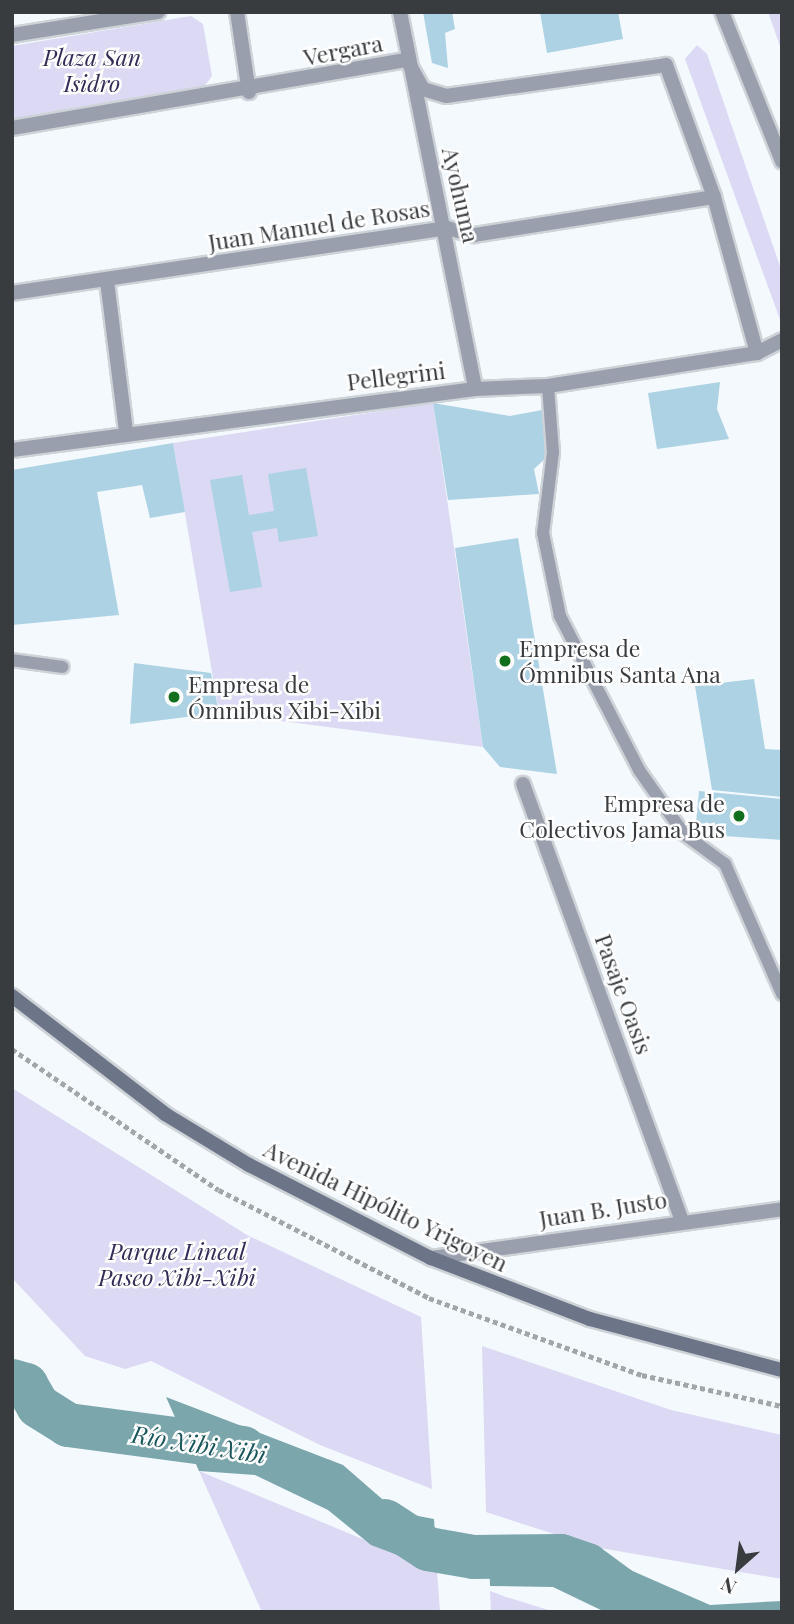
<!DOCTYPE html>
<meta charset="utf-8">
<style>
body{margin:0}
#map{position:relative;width:794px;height:1624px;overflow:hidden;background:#f4f9fe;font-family:"Playfair Display",serif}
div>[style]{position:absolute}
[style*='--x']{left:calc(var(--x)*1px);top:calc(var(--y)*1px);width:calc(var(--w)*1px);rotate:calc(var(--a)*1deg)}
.green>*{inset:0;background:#dbd9f4}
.water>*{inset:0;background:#7ba6ac}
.river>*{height:44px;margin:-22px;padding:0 22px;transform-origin:22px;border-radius:22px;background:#7ba6ac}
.building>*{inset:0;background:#acd2e3}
.path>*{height:4.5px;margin-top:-2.25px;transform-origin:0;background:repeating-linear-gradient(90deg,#a1a6aa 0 5px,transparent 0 8.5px)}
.roads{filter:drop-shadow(2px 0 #ced3d8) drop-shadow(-2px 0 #ced3d8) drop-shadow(0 2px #ced3d8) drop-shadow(0 -2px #ced3d8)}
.lane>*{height:12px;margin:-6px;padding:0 6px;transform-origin:6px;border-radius:6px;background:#999fad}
.street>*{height:14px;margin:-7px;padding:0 7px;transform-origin:7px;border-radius:7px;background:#999fad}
.secondary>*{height:14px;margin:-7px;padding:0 7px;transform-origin:7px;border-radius:7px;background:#6c7488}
.dots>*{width:19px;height:19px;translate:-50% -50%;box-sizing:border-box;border:4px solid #fff;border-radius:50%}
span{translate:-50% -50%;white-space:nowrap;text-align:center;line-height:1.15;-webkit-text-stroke:5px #fff;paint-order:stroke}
.street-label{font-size:23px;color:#383c3f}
.park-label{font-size:23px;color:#332c58;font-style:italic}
.poi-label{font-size:23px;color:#383c3f}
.left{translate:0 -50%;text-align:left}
.right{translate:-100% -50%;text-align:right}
.water-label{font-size:24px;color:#18565c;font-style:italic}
.frame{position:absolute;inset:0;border:14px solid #383c3f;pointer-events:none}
.north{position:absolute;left:703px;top:1533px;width:70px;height:70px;-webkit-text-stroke:5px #fff;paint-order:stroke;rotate:208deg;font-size:19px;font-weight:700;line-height:28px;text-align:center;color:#383c3f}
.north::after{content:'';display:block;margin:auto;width:24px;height:32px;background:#383c3f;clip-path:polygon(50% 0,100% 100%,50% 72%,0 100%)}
</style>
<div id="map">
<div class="green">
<i style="clip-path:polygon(768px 12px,782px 12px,782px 52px)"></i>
<i style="clip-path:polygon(191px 16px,203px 24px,212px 76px,203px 88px,12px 121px,12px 46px)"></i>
<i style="clip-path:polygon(697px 45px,707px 54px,782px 272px,782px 325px,685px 59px)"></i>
<i style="clip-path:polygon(433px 403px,483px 747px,219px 713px,173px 443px)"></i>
<i style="clip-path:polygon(12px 1088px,247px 1235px,421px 1317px,432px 1489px,320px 1445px,151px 1361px,125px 1369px,85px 1356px,12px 1278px)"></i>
<i style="clip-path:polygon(482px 1346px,671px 1410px,782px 1435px,782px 1579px,594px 1547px,486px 1512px)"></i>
<i style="clip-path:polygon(199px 1471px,437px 1570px,440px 1612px,262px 1612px)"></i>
<i style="clip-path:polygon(490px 1591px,506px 1597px,555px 1612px,491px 1612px)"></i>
</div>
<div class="water">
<i style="clip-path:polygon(166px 1397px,343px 1465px,397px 1512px,434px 1519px,437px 1570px,371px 1545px,328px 1510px,255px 1475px,199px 1471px)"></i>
<i style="clip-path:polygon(488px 1538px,571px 1544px,710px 1605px,782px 1601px,782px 1612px,605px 1612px,553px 1587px,490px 1586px)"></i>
</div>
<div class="river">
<i style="--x:12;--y:1381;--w:15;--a:16"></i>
<i style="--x:26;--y:1385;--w:24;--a:60"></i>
<i style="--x:38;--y:1406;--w:36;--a:32"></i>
<i style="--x:68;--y:1425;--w:177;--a:7.5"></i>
<i style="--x:385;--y:1521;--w:51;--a:33.1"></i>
<i style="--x:428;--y:1549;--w:47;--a:9.9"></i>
<i style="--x:474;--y:1557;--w:87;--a:-0.7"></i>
<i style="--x:561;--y:1556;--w:28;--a:19"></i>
<i style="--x:587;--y:1565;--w:79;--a:36.3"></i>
</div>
<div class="building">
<i style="clip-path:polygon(423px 12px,452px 12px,455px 29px,445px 33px,448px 68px,432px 63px)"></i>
<i style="clip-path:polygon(540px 12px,618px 12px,623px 39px,547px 53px)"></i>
<i style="clip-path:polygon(720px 382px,717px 409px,729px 439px,657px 449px,648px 393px)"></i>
<i style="clip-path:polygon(433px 403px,510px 416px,542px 410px,548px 456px,534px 469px,539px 494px,448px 500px)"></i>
<i style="clip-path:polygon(173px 443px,185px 512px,150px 518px,142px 485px,97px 492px,119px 615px,12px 625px,12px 470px)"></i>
<i style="clip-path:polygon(306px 468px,318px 536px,279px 542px,277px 528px,252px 532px,262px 587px,230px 592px,210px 480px,242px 475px,249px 515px,274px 511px,268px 474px)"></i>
<i style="clip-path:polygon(518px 538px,557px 774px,500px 767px,483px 747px,455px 548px)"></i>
<i style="clip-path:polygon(134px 663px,211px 673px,219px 713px,130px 724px)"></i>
<i style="clip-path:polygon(754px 679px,765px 749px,782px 750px,782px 797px,712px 790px,695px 686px)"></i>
<i style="clip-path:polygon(699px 791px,782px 799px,782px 840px,695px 834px)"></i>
</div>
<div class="path">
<i style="--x:12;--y:1049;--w:250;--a:34.3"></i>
<i style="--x:219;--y:1190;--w:236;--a:27.2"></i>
<i style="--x:429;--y:1298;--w:226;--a:19.9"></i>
<i style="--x:642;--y:1375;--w:143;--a:12.5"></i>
</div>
<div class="roads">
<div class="lane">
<i style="--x:548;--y:386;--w:66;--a:85.7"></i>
<i style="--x:553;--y:452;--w:82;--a:97"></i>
<i style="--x:543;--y:533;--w:85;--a:78.4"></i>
<i style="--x:560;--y:616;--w:173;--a:62.8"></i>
<i style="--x:639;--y:770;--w:78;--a:54.9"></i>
<i style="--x:684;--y:834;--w:51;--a:36.2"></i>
<i style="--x:725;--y:864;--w:142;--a:66.3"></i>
<i style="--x:12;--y:660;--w:51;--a:7.8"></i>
</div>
<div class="street">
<i style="--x:237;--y:12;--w:81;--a:81.5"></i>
<i style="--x:400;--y:12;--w:384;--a:78.7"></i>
<i style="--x:722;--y:12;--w:161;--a:68.1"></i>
<i style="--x:12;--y:35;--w:148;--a:-9"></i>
<i style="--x:12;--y:128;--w:401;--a:-9.8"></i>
<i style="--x:407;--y:60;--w:33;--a:61"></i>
<i style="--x:423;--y:89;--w:24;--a:17"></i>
<i style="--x:446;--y:96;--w:222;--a:-8"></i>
<i style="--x:666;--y:65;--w:140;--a:70"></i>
<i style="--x:714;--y:197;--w:162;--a:74.6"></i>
<i style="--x:107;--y:281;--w:152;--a:82.8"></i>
<i style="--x:12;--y:293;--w:440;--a:-8.5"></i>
<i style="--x:447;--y:228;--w:28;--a:15"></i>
<i style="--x:474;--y:235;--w:243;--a:-9"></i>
<i style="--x:12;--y:450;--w:467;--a:-7.5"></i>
<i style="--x:475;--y:389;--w:73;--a:-2.4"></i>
<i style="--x:548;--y:386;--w:212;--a:-9"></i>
<i style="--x:757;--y:353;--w:28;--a:-27"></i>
<i style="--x:523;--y:784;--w:464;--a:70"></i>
<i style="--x:431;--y:1258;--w:354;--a:-7.9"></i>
</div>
<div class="secondary">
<i style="--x:12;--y:996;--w:193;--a:37.6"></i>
<i style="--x:165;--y:1114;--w:98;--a:31.3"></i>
<i style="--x:249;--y:1165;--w:204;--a:27.1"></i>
<i style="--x:431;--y:1258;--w:170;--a:21"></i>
<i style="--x:590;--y:1319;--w:199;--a:14.9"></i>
</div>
</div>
<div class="dots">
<i style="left:505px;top:661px;background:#126f1b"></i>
<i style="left:174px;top:697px;background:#126f1b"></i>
<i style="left:739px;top:816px;background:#126f1b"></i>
</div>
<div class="street-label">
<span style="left:343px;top:50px;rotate:-11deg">Vergara</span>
<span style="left:461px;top:195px;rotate:77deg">Ayohuma</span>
<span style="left:319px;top:225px;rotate:-9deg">Juan Manuel de Rosas</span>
<span style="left:396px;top:376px;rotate:-7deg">Pellegrini</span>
<span style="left:624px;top:994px;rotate:70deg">Pasaje Oasis</span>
<span style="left:386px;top:1206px;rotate:26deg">Avenida Hipólito Yrigoyen</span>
<span style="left:603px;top:1209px;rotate:-9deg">Juan B. Justo</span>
</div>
<div class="park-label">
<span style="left:92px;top:70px">Plaza San<br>Isidro</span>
<span style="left:177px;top:1264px">Parque Lineal<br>Paseo Xibi-Xibi</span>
</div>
<div class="poi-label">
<span class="left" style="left:519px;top:661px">Empresa de<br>Ómnibus Santa Ana</span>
<span class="left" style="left:188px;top:697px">Empresa de<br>Ómnibus Xibi-Xibi</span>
<span class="right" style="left:725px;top:816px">Empresa de<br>Colectivos Jama Bus</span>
</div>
<div class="water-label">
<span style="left:199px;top:1444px;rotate:9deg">Río Xibi Xibi</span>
</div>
<div class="frame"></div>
<div class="north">N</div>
</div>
